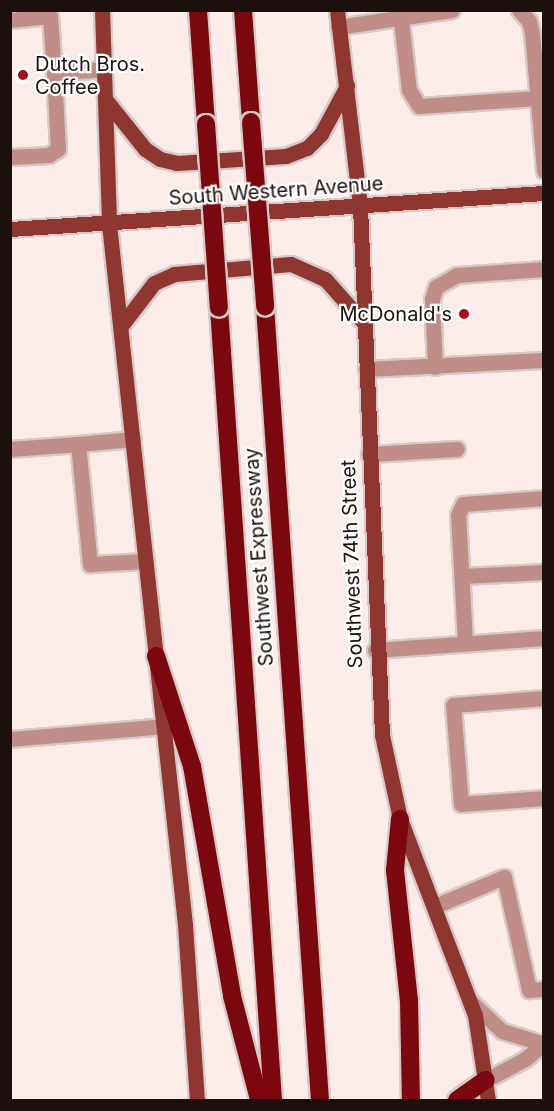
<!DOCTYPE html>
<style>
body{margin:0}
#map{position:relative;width:554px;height:1111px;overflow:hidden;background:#fbecea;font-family:Inter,sans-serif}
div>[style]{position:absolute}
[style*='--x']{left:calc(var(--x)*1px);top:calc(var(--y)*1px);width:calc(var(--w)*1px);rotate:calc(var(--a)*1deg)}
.roads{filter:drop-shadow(2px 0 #d7c9c7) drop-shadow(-2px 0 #d7c9c7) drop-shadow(0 2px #d7c9c7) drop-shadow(0 -2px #d7c9c7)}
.minor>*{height:15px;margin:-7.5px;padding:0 7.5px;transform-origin:7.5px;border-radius:7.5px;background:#c18d87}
.major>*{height:15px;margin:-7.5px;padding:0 7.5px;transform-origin:7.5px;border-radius:7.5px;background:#903631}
.highway>*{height:18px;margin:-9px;padding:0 9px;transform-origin:9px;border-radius:9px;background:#7b080f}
.bridges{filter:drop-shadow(2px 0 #d7c9c7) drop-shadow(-2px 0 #d7c9c7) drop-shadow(0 2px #d7c9c7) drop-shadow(0 -2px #d7c9c7)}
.highway-bridge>*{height:18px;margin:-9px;padding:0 9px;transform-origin:9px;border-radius:9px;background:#7b080f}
.dots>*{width:16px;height:16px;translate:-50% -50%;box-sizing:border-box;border:3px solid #fff;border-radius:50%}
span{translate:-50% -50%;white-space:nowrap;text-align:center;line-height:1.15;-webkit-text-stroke:4.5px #fff;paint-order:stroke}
.poi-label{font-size:20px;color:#1c100f}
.left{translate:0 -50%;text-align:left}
.right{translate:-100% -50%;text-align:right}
.street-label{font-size:20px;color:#1c100f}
.frame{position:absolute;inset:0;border:12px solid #1c100f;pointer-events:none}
</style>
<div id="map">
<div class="roads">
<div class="minor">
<i style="--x:519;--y:10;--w:15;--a:48"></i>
<i style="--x:529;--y:21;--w:12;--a:76"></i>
<i style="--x:532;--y:33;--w:138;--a:85"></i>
<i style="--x:10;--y:20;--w:40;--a:-5.7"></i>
<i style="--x:50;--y:16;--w:57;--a:86"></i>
<i style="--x:401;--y:20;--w:70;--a:83.5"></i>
<i style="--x:409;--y:90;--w:19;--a:58"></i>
<i style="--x:419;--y:106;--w:118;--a:-3.9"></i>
<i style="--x:338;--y:27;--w:115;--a:-8.5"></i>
<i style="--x:10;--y:157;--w:39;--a:-3"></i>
<i style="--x:49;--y:155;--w:11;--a:-34"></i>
<i style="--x:58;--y:149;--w:76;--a:-93"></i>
<i style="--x:54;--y:73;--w:50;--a:-4.6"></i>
<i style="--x:435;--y:367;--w:68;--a:-92.5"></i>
<i style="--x:432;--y:299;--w:13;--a:-72"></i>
<i style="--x:436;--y:287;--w:24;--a:-30"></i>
<i style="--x:457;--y:275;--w:87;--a:-3.9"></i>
<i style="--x:366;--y:369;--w:178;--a:-2.9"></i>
<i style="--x:133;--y:439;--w:55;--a:174.8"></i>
<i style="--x:78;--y:444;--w:121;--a:84.3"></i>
<i style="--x:90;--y:564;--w:56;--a:-3.1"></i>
<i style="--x:10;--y:449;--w:68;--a:-4.2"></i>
<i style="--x:369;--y:454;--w:88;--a:-3.3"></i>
<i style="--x:462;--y:576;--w:82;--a:-2.8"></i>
<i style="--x:465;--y:643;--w:128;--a:-93.1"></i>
<i style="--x:458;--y:515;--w:12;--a:-66"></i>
<i style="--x:463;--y:504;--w:81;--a:-4.2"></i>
<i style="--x:375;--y:650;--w:169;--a:-4.1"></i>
<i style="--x:544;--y:698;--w:91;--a:175.6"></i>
<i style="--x:453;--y:705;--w:99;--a:85.4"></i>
<i style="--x:461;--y:804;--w:83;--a:-4.1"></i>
<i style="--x:10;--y:739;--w:155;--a:-4.8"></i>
<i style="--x:435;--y:906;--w:75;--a:-22.8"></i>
<i style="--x:504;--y:877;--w:116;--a:77.5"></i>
<i style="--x:529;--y:990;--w:15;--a:-4"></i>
<i style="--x:470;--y:1001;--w:44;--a:43.2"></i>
<i style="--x:502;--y:1031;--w:44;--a:17.2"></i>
<i style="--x:486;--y:1080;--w:44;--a:-28.3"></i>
<i style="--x:525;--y:1059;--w:23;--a:-40"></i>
</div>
<div class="major">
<i style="--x:102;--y:10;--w:214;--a:88.1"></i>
<i style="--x:109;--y:224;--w:705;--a:83.81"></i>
<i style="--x:185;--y:925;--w:175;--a:86.1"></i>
<i style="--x:337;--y:10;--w:197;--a:83.3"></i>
<i style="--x:360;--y:206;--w:529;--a:87.62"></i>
<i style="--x:382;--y:735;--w:86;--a:77.9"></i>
<i style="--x:400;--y:819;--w:210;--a:69.1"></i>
<i style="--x:475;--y:1015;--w:86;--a:81.3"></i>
<i style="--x:105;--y:99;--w:64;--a:51.3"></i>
<i style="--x:145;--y:149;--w:18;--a:34"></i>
<i style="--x:160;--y:159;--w:17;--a:13"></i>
<i style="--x:177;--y:163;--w:109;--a:-3.7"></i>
<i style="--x:286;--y:156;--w:22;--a:-21"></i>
<i style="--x:307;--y:148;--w:20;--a:-45"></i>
<i style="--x:321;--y:134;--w:55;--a:-61.6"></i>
<i style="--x:10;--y:229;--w:535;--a:-3.86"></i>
<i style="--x:121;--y:326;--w:54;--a:-52.5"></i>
<i style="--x:154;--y:283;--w:22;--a:-24"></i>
<i style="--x:174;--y:274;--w:117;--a:-4.9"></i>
<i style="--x:291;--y:264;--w:37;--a:24"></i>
<i style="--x:325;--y:279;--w:60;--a:48.4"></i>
</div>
<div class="highway">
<i style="--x:198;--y:10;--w:114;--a:86"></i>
<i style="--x:243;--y:10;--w:112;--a:85.9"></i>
<i style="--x:265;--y:306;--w:796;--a:86.04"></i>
<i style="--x:219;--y:308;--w:794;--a:86.1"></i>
<i style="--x:156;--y:656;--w:116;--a:71.9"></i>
<i style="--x:192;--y:766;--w:233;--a:80.1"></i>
<i style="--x:232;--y:996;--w:107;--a:75.4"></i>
<i style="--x:400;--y:819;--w:51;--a:95.6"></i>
<i style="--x:395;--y:870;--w:131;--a:83.9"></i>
<i style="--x:409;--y:1000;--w:100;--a:88.9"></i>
<i style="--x:457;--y:1100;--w:35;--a:-35"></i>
</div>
</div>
<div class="bridges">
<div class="highway-bridge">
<i style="--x:251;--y:122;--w:185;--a:85.6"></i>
<i style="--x:206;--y:124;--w:184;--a:86"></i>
</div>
</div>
<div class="dots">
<i style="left:23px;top:75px;background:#a40c17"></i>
<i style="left:464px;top:314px;background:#a40c17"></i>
</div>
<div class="poi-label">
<span class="left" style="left:35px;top:76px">Dutch Bros.<br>Coffee</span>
<span class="right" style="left:452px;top:314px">McDonald's</span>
</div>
<div class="street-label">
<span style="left:276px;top:191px;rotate:-4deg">South Western Avenue</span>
<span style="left:259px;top:557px;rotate:-94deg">Southwest Expressway</span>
<span style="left:352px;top:564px;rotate:-92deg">Southwest 74th Street</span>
</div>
<div class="frame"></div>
</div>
